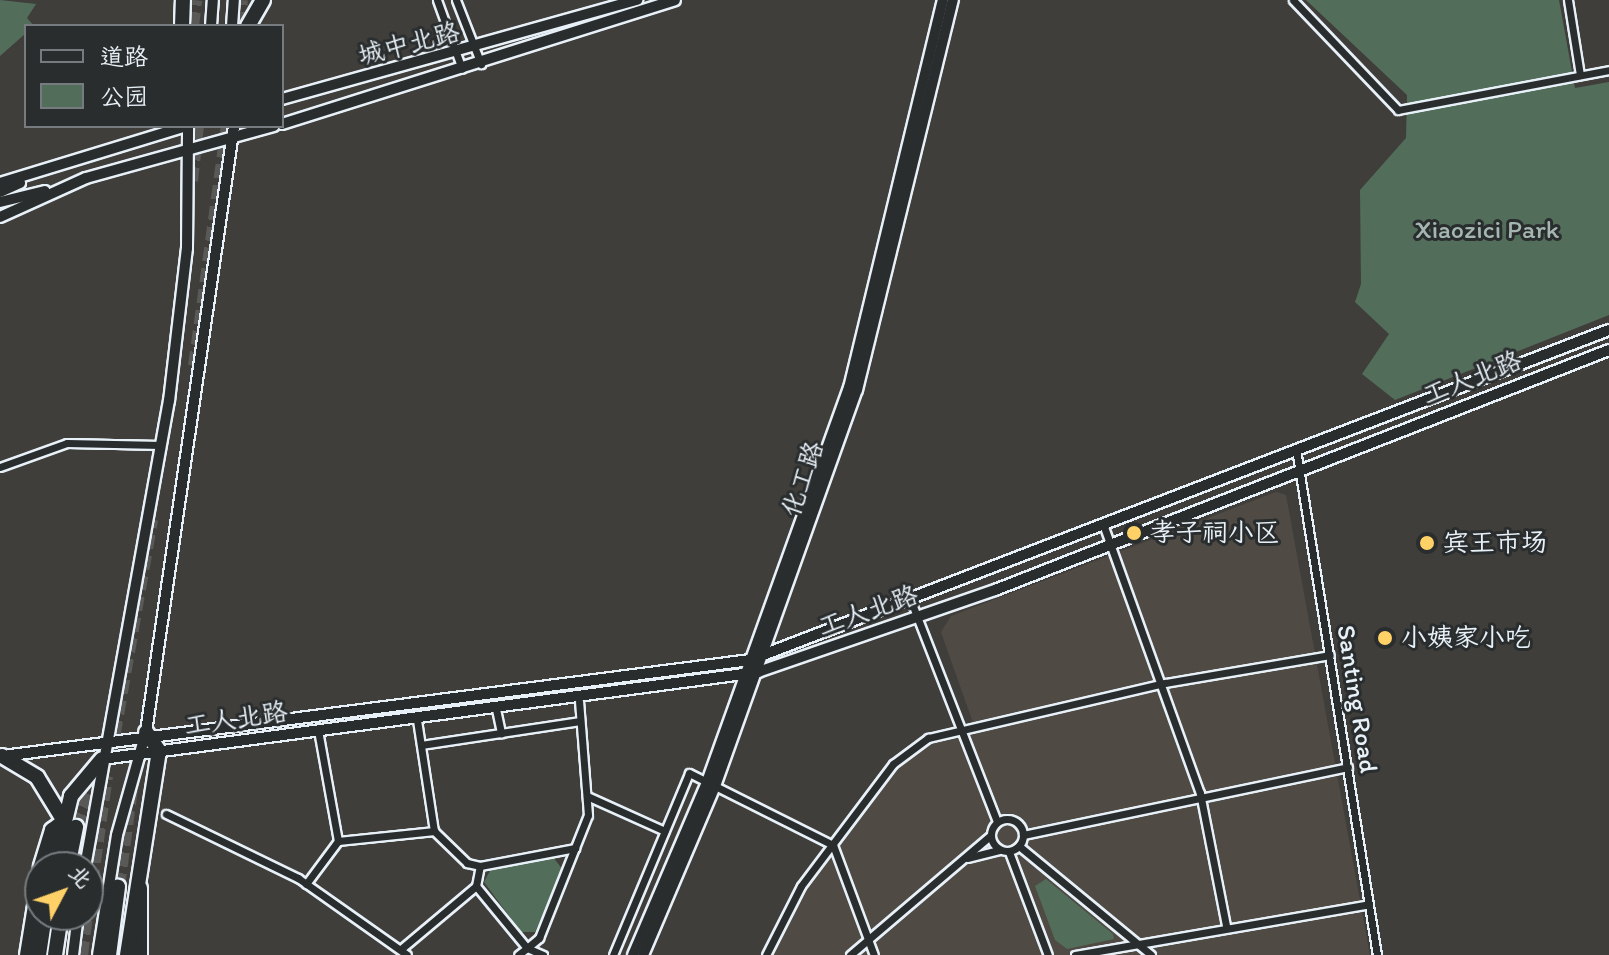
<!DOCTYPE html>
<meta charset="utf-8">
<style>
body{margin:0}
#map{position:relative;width:1609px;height:955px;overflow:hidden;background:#403e3b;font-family:Itim,"LXGW WenKai TC",sans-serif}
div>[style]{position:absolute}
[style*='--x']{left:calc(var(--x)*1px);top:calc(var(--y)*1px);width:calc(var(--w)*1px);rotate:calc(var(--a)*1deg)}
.built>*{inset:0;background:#4f4a44}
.green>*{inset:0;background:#536d5b}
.highway-tunnel>*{height:14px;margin-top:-7px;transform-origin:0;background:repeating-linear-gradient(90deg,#595957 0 14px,transparent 0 21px)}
.roads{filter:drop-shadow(2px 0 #e8f1f8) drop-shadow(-2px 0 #e8f1f8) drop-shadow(0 2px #e8f1f8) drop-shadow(0 -2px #e8f1f8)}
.street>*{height:7px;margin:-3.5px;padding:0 3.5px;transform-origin:3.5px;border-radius:3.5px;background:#2a2d2e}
.street>.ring{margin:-3.5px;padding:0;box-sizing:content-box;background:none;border:7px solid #2a2d2e;border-radius:50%}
.secondary>*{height:10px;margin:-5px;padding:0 5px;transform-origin:5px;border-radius:5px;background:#2a2d2e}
.highway>*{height:14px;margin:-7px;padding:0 7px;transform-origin:7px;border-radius:7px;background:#2a2d2e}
.dots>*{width:22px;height:22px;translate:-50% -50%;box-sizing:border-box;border:4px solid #2a2d2e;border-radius:50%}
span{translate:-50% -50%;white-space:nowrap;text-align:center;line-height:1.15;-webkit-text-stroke:6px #2a2d2e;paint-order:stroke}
.street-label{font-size:26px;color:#e8f1f8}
.park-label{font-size:26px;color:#a5b6b1}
.poi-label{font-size:26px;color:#e8f1f8}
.left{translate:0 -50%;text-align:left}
.legend{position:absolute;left:24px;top:24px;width:260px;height:104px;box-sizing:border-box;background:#2a2d2e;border:2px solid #767b7f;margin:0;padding:10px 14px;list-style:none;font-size:24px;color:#e8f1f8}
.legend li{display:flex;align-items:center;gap:16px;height:40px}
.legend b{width:40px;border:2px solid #767b7f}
.north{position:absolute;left:24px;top:851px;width:80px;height:80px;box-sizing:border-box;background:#2a2d2e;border:2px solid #767b7f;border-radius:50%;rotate:49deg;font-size:22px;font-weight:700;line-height:32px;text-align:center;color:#e8f1f8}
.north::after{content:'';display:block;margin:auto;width:28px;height:36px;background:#ffd166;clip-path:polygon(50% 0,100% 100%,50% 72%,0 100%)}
</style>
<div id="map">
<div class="built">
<i style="clip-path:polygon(1276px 492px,1286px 495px,1370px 955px,769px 955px,795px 902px,897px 770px,923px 746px,977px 734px,941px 632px,951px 616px)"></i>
</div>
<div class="green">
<i style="clip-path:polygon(0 0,36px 4px,27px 18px,34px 26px,0 56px)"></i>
<i style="clip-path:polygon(1306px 0,1559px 0,1575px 88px,1609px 82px,1609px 315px,1395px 400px,1362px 374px,1389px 334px,1355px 302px,1361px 284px,1360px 190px,1406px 138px,1407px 95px)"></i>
<i style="clip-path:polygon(553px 857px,563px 870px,535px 932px,521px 932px,484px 882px,492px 867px)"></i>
<i style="clip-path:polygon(1046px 879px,1113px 934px,1114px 939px,1067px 949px,1055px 940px,1035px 886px)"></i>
</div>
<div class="highway-tunnel">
<i style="--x:192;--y:26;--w:26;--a:-83"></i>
<i style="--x:239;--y:26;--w:26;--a:-86"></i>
<i style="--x:191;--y:181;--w:55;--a:-83.8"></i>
<i style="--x:195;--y:366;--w:242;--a:-82.2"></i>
<i style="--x:110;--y:755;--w:239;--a:-80.1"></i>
<i style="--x:76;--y:827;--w:64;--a:-66.2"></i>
<i style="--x:118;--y:887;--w:100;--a:-82.5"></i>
<i style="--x:88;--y:904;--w:129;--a:-82"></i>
<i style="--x:81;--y:955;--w:40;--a:-82.9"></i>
</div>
<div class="roads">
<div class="street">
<i style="--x:437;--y:0;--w:73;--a:70.1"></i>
<i style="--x:456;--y:0;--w:69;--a:68.7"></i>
<i style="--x:1293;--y:0;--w:152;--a:46.3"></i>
<i style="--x:1398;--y:110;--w:215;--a:-10.7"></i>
<i style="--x:1568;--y:0;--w:76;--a:80.9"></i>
<i style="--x:1296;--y:449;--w:512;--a:80.91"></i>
<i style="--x:0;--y:467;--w:71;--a:-19.7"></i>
<i style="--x:67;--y:443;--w:94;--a:1.2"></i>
<i style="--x:1103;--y:524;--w:286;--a:70.2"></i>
<i style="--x:1200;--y:793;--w:136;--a:78.9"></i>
<i style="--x:911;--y:601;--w:237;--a:68.7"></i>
<i style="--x:496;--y:709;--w:25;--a:78"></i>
<i style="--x:417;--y:720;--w:112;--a:81.3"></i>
<i style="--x:434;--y:831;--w:46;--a:44.1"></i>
<i style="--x:467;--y:863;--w:13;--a:13"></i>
<i style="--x:318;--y:730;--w:113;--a:79.8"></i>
<i style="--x:421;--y:745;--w:161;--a:-8.6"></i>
<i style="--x:587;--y:796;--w:85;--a:24.2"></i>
<i style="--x:166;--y:814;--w:147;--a:25.9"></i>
<i style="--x:298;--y:878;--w:133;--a:35.2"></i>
<i class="ring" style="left:991px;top:819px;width:25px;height:25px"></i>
<i style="--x:1023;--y:835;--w:332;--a:-11.8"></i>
<i style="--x:1019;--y:846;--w:171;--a:39.5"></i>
<i style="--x:1009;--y:852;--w:110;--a:69.3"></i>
<i style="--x:967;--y:858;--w:32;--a:-14"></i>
<i style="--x:306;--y:884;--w:54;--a:-53.3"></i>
<i style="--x:338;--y:841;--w:97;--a:-5.9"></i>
<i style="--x:476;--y:886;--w:20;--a:-79"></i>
<i style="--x:480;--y:866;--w:97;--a:-10.7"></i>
<i style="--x:401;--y:949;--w:98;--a:-40"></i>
<i style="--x:476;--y:886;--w:80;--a:50.6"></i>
<i style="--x:527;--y:948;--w:11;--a:142"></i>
<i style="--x:543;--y:955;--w:17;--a:-156"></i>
<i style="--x:527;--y:948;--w:16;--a:-40"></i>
<i style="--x:539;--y:938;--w:132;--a:-68.3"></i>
<i style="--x:588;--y:815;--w:114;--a:-94.5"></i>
<i style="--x:613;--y:955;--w:197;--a:-67.3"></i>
<i style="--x:689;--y:773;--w:161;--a:26.6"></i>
<i style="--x:833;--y:845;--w:117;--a:69.6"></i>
<i style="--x:766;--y:955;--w:77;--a:-63.1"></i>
<i style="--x:801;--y:886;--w:153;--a:-53"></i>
<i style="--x:893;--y:764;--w:44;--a:-36.6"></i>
<i style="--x:928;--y:738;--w:243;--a:-13.1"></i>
<i style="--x:1165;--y:683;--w:167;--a:-9.6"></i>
<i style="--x:850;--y:955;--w:184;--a:-40.4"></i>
<i style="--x:1075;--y:955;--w:294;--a:-9.8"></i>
</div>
<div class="secondary">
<i style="--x:211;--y:26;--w:26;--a:-86"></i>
<i style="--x:232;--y:26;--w:26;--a:-86"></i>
<i style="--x:282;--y:99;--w:369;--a:-15.6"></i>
<i style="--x:282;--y:124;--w:412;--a:-17.5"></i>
<i style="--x:0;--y:183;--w:195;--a:-17"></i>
<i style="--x:0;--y:192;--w:22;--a:-24"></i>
<i style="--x:0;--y:202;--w:46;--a:-13.7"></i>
<i style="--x:0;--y:217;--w:94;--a:-24.4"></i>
<i style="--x:86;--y:178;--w:195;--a:-15.5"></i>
<i style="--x:3;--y:756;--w:753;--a:-7.32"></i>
<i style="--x:750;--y:660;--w:920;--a:-21.02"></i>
<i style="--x:102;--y:759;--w:662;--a:-7.55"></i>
<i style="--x:758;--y:672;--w:251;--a:-19.1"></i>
<i style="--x:995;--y:590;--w:659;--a:-21.35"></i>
<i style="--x:85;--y:867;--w:474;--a:-79.8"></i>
<i style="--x:169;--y:401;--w:154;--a:-83.3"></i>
<i style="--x:187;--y:248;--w:122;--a:-89.5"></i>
<i style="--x:73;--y:955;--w:40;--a:-82.9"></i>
<i style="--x:98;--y:955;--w:121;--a:-81"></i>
<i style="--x:117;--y:835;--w:107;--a:-74.3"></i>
<i style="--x:146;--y:732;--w:612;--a:-81.74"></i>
<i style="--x:633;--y:955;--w:188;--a:-66.8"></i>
<i style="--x:707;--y:782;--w:419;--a:-70.2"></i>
<i style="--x:849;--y:388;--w:399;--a:-76.4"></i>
<i style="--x:643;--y:955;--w:184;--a:-66.9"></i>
<i style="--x:715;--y:786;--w:421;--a:-70.3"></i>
<i style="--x:857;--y:390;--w:402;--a:-76.2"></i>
</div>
<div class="highway">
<i style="--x:182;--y:26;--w:26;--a:-88"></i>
<i style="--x:248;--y:26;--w:30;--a:-60"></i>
<i style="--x:2;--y:756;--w:41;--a:31"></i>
<i style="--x:37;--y:777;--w:52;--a:58.5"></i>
<i style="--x:64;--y:821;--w:15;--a:143"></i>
<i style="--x:52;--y:830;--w:39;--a:107"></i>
<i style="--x:54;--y:867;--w:73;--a:-76.5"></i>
<i style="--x:71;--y:796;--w:48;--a:-50"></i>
<i style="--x:68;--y:867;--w:41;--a:-78.7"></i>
<i style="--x:140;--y:888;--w:67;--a:90"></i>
<i style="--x:27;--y:955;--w:81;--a:-80.8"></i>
<i style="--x:39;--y:955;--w:40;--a:-81.5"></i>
<i style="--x:55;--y:955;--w:40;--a:-81.5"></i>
<i style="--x:109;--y:955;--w:69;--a:-82.5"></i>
<i style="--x:127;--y:955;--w:206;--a:-81.1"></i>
<i style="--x:159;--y:751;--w:23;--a:-124"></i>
</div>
</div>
<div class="dots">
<i style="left:1134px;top:533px;background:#ffd166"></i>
<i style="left:1427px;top:543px;background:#ffd166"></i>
<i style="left:1385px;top:638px;background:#ffd166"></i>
</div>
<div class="street-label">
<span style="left:409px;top:44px;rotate:-14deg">城中北路</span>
<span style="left:1472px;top:378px;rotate:-21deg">工人北路</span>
<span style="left:803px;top:479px;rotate:-71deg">化工路</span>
<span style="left:868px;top:611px;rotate:-19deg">工人北路</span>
<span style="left:1357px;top:699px;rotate:81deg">Santing Road</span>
<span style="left:236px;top:719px;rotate:-8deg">工人北路</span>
</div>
<div class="park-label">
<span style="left:1487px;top:230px">Xiaozici Park</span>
</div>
<div class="poi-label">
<span class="left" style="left:1150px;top:533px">孝子祠小区</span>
<span class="left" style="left:1443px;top:543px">宾王市场</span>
<span class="left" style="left:1401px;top:638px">小姨家小吃</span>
</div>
<ul class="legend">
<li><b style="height:10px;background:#2a2d2e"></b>道路</li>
<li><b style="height:22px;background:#536d5b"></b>公园</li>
</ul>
<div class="north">北</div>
</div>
